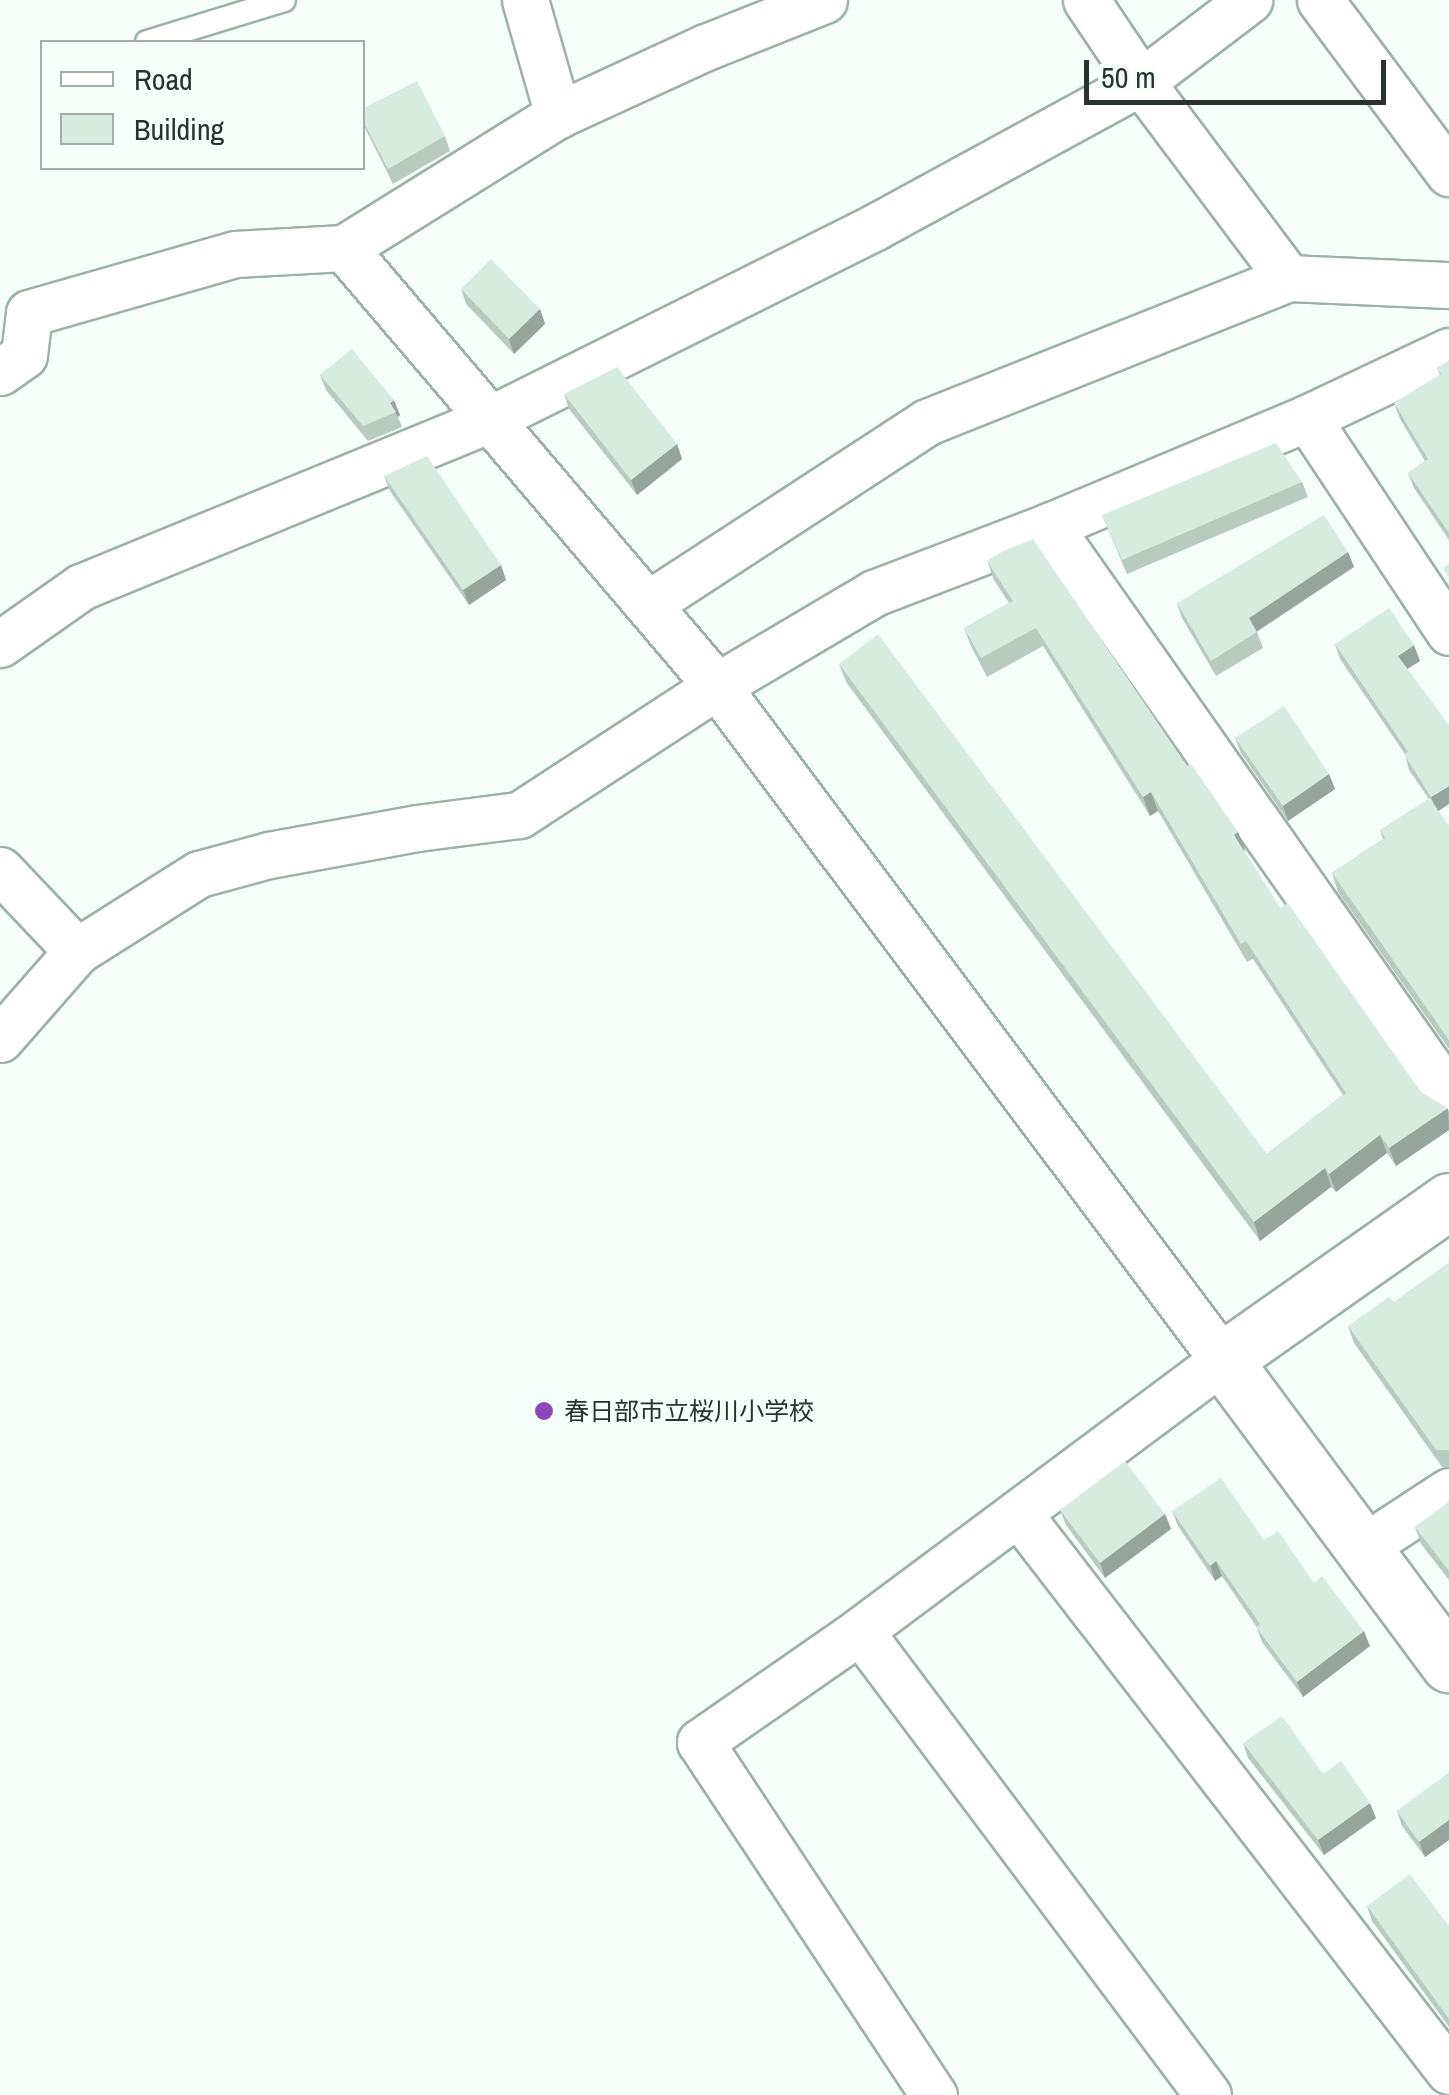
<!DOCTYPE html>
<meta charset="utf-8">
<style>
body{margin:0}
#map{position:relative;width:1449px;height:2095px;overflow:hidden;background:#f5fef9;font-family:"Archivo Narrow","Noto Sans JP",sans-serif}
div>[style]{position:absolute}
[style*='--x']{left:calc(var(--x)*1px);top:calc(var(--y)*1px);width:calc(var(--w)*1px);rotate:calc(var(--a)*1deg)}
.roads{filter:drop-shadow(2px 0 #9db2a5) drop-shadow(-2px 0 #9db2a5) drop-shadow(0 2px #9db2a5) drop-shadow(0 -2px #9db2a5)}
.lane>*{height:22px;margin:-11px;padding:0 11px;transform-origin:11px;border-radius:11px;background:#fff}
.street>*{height:45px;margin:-22.5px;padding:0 22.5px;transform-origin:22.5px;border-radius:22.5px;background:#fff}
.secondary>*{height:55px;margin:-27.5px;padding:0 27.5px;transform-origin:27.5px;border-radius:27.5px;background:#fff}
.wall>*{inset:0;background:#b7cbbf}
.shaded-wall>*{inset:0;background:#95a59b}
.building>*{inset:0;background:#d5ecde}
.dots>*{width:28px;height:28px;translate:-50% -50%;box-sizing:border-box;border:5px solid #f5fef9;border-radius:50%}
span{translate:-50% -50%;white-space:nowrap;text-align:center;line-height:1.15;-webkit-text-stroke:8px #f5fef9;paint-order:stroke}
.poi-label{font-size:25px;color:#29322d}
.left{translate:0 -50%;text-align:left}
.legend{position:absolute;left:40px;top:40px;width:325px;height:130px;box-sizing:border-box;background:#f5fef9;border:2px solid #a3aca7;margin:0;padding:12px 18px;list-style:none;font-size:30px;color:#29322d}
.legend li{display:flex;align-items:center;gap:20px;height:50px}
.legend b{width:50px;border:2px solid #a3aca7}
.scale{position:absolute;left:1084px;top:60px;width:302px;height:45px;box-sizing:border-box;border:5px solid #29322d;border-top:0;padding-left:12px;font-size:30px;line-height:35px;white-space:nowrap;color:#29322d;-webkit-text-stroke:8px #f5fef9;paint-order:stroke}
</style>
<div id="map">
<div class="roads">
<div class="lane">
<i style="--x:147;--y:42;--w:143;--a:-17"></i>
</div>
<div class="street">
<i style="--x:525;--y:0;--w:120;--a:74"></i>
<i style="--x:1086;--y:0;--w:99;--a:56.1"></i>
<i style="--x:1141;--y:82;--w:245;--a:53.1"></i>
<i style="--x:1320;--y:0;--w:216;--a:53.3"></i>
<i style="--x:344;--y:248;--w:575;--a:49.58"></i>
<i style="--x:717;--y:686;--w:843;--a:53.1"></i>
<i style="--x:1223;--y:1360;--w:453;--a:143.3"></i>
<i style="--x:860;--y:1631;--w:195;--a:145.2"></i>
<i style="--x:700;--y:1742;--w:424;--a:56.5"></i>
<i style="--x:0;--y:372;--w:29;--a:-35"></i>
<i style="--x:24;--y:355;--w:42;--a:-83.2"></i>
<i style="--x:29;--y:313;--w:214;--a:-16"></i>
<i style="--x:235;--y:254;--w:109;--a:-3.2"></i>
<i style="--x:344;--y:248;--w:252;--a:-31.9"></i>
<i style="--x:558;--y:115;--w:163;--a:-24.7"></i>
<i style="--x:706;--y:47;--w:127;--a:-21.7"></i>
<i style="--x:1307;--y:418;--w:257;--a:56.4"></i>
<i style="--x:1049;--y:526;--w:696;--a:54.89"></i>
<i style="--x:648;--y:604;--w:333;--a:-33.1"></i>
<i style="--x:927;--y:422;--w:389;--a:-21.7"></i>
<i style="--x:1288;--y:278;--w:161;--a:2.5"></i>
<i style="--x:0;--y:644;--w:99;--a:-35.1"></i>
<i style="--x:81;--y:587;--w:442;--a:-22.3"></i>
<i style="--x:490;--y:419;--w:430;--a:-26.5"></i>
<i style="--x:875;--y:227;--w:303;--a:-28.6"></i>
<i style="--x:1141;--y:82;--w:136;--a:-37.2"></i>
<i style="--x:0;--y:870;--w:112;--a:46.5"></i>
<i style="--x:0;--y:1039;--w:117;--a:-48.8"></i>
<i style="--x:77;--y:951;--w:144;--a:-32.3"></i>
<i style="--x:199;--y:874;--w:73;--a:-15.2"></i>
<i style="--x:269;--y:855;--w:150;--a:-10.3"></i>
<i style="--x:417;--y:828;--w:103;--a:-7.3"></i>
<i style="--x:519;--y:815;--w:236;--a:-33.1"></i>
<i style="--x:717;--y:686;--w:182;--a:-30.6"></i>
<i style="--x:874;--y:593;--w:187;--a:-20.9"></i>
<i style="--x:1049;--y:526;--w:280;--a:-22.7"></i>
<i style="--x:1307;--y:418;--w:157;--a:-25.3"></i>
<i style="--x:1018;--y:1513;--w:705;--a:52.32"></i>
<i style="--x:1362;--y:1548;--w:104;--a:-33.2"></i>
<i style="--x:860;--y:1631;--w:580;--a:53.13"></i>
</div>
<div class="secondary">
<i style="--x:1449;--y:1201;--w:276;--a:144.9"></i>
<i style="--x:1223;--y:1360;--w:379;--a:53.4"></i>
</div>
</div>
<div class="wall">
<i style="clip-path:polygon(362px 109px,445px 136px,450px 151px,393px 184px,364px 126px)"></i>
<i style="clip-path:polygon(461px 289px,540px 309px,545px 324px,514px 354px,466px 304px)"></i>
<i style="clip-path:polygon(352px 349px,400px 415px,398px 417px,402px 427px,368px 441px,326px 390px,320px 375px)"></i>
<i style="clip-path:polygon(1449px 361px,1449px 540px,1414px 488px,1408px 473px,1425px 461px,1400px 419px,1394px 403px,1440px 375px,1437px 368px)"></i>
<i style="clip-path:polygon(564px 394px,677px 444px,682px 459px,637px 495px,569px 409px)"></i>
<i style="clip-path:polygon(384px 476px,501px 565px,506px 580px,469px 605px,390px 491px)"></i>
<i style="clip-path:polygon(1302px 482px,1308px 497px,1127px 574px,1102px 515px)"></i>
<i style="clip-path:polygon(1348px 552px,1354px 567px,1257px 632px,1263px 648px,1216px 676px,1182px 618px,1177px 603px)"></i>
<i style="clip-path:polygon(987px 561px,1187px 766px,1238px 832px,1244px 851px,1280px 908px,1421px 1092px,1449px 1111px,1449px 1130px,1396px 1166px,1387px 1153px,1336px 1192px,1331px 1187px,1260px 1241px,846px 682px,839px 664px,1267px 1154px,1343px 1095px,1253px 959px,1247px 962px,1158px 811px,1150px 816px,1043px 646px,987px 677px,971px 646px,964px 628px,1009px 603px,994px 580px)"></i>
<i style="clip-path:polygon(1335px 644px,1420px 661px,1407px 669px,1438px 811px,1449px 827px,1449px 1049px,1338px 892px,1332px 873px,1383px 839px,1380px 830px,1429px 799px,1409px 770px,1405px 754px,1340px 659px)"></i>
<i style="clip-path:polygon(1235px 738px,1329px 774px,1335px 789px,1288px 821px,1241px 753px)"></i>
<i style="clip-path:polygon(1449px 1263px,1449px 1467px,1442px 1467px,1354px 1343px,1348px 1326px,1394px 1302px)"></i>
<i style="clip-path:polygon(1449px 1502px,1449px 1580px,1421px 1544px,1415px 1527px)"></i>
<i style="clip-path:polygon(1060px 1510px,1165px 1514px,1171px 1529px,1105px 1578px,1066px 1525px)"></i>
<i style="clip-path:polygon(1172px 1511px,1264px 1540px,1314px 1583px,1370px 1646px,1303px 1697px,1262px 1642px,1256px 1626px,1222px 1576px,1215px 1581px,1178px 1526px)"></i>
<i style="clip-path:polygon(1243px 1743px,1323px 1774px,1376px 1818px,1324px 1855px,1248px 1758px)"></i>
<i style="clip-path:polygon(1449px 1773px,1449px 1840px,1425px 1857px,1402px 1826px,1397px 1811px)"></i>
<i style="clip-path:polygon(1367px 1906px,1449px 1926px,1449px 2027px,1372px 1921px)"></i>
</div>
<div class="shaded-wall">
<i style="clip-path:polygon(540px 309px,545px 324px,514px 354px,509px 339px)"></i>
<i style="clip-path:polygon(394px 400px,400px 415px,398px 417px,390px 403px)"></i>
<i style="clip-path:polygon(677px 444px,682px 459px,637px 495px,631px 480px)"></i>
<i style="clip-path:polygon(1348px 552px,1354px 567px,1254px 633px,1249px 618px)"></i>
<i style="clip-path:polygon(501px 565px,506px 580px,469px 605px,463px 590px)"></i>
<i style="clip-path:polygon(1414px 645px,1420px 661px,1404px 671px,1398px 656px)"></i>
<i style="clip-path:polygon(1329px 774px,1335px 789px,1288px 821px,1283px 806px)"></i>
<i style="clip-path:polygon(1449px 786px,1449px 804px,1437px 812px,1431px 797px)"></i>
<i style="clip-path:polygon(1151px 792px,1158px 811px,1150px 816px,1143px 797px)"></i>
<i style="clip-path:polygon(1238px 832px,1245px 850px,1241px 853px,1234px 835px)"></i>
<i style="clip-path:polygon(1448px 1108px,1449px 1130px,1396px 1166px,1389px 1148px)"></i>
<i style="clip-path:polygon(1380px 1135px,1387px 1153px,1336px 1192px,1329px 1174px)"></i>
<i style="clip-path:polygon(1325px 1168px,1331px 1187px,1260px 1241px,1254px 1222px)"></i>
<i style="clip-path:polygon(1165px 1514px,1171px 1529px,1105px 1578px,1100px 1563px)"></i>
<i style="clip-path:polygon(1216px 1561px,1222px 1576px,1215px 1581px,1210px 1566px)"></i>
<i style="clip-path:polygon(1364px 1631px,1370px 1646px,1303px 1697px,1297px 1682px)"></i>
<i style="clip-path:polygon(1370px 1803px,1376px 1818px,1324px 1855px,1318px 1840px)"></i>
<i style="clip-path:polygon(1449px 1820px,1449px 1840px,1425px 1857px,1419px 1842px)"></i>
</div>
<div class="building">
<i style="clip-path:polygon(417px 81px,445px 136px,388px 169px,362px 119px,362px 109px)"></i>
<i style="clip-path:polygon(491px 259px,540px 309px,509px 339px,461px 289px)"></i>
<i style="clip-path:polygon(352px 349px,394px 400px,390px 403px,396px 412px,363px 426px,320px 375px)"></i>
<i style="clip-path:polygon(1449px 361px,1449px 533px,1408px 473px,1428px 459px,1394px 403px,1441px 374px,1437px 368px)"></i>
<i style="clip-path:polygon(617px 367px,677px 444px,631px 480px,564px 394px)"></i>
<i style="clip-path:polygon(1276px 443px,1302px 482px,1122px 560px,1102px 515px)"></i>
<i style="clip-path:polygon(427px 456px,501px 565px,463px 590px,384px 476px)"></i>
<i style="clip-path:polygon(1324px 515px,1348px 552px,1249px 618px,1257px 632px,1211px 661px,1177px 603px)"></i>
<i style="clip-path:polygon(1033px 539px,1187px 766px,1191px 764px,1238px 832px,1234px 835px,1280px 908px,1288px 903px,1421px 1092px,1448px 1108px,1389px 1148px,1380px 1135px,1329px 1174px,1325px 1168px,1254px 1222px,839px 664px,878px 634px,1267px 1154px,1346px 1093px,1246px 941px,1241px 944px,1151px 792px,1143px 797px,1036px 628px,981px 658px,964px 628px,1013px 601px,987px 561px,1003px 551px)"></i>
<i style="clip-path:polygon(1449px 564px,1449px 578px,1443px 568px)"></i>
<i style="clip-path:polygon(1389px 608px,1414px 645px,1398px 656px,1449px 725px,1449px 786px,1431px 797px,1404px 754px,1408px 752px,1335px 644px)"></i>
<i style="clip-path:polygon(1284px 706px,1329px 774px,1283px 806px,1235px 738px)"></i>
<i style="clip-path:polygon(1430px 798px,1449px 827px,1449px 1040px,1332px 873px,1385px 838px,1380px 830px)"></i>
<i style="clip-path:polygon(1449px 1263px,1449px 1450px,1436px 1450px,1348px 1326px,1389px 1297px,1394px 1302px)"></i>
<i style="clip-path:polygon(1125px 1461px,1165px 1514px,1100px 1563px,1060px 1510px)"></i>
<i style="clip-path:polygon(1221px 1478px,1264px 1540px,1278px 1531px,1314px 1583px,1322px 1576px,1364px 1631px,1297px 1682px,1256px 1627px,1260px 1624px,1216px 1561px,1210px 1566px,1172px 1511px)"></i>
<i style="clip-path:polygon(1449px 1502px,1449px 1571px,1415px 1527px)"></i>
<i style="clip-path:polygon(1282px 1716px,1323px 1774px,1341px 1761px,1370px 1803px,1318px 1840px,1243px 1743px)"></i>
<i style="clip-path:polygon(1449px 1773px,1449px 1820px,1419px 1842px,1397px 1811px)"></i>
<i style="clip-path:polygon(1410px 1874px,1449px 1926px,1449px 2019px,1367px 1906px)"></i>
</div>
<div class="dots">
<i style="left:544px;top:1411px;background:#8e47ba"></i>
</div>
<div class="poi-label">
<span class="left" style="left:564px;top:1411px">春日部市立桜川小学校</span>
</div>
<ul class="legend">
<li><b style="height:12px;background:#fff"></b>Road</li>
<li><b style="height:28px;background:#d5ecde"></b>Building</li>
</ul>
<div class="scale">50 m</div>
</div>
